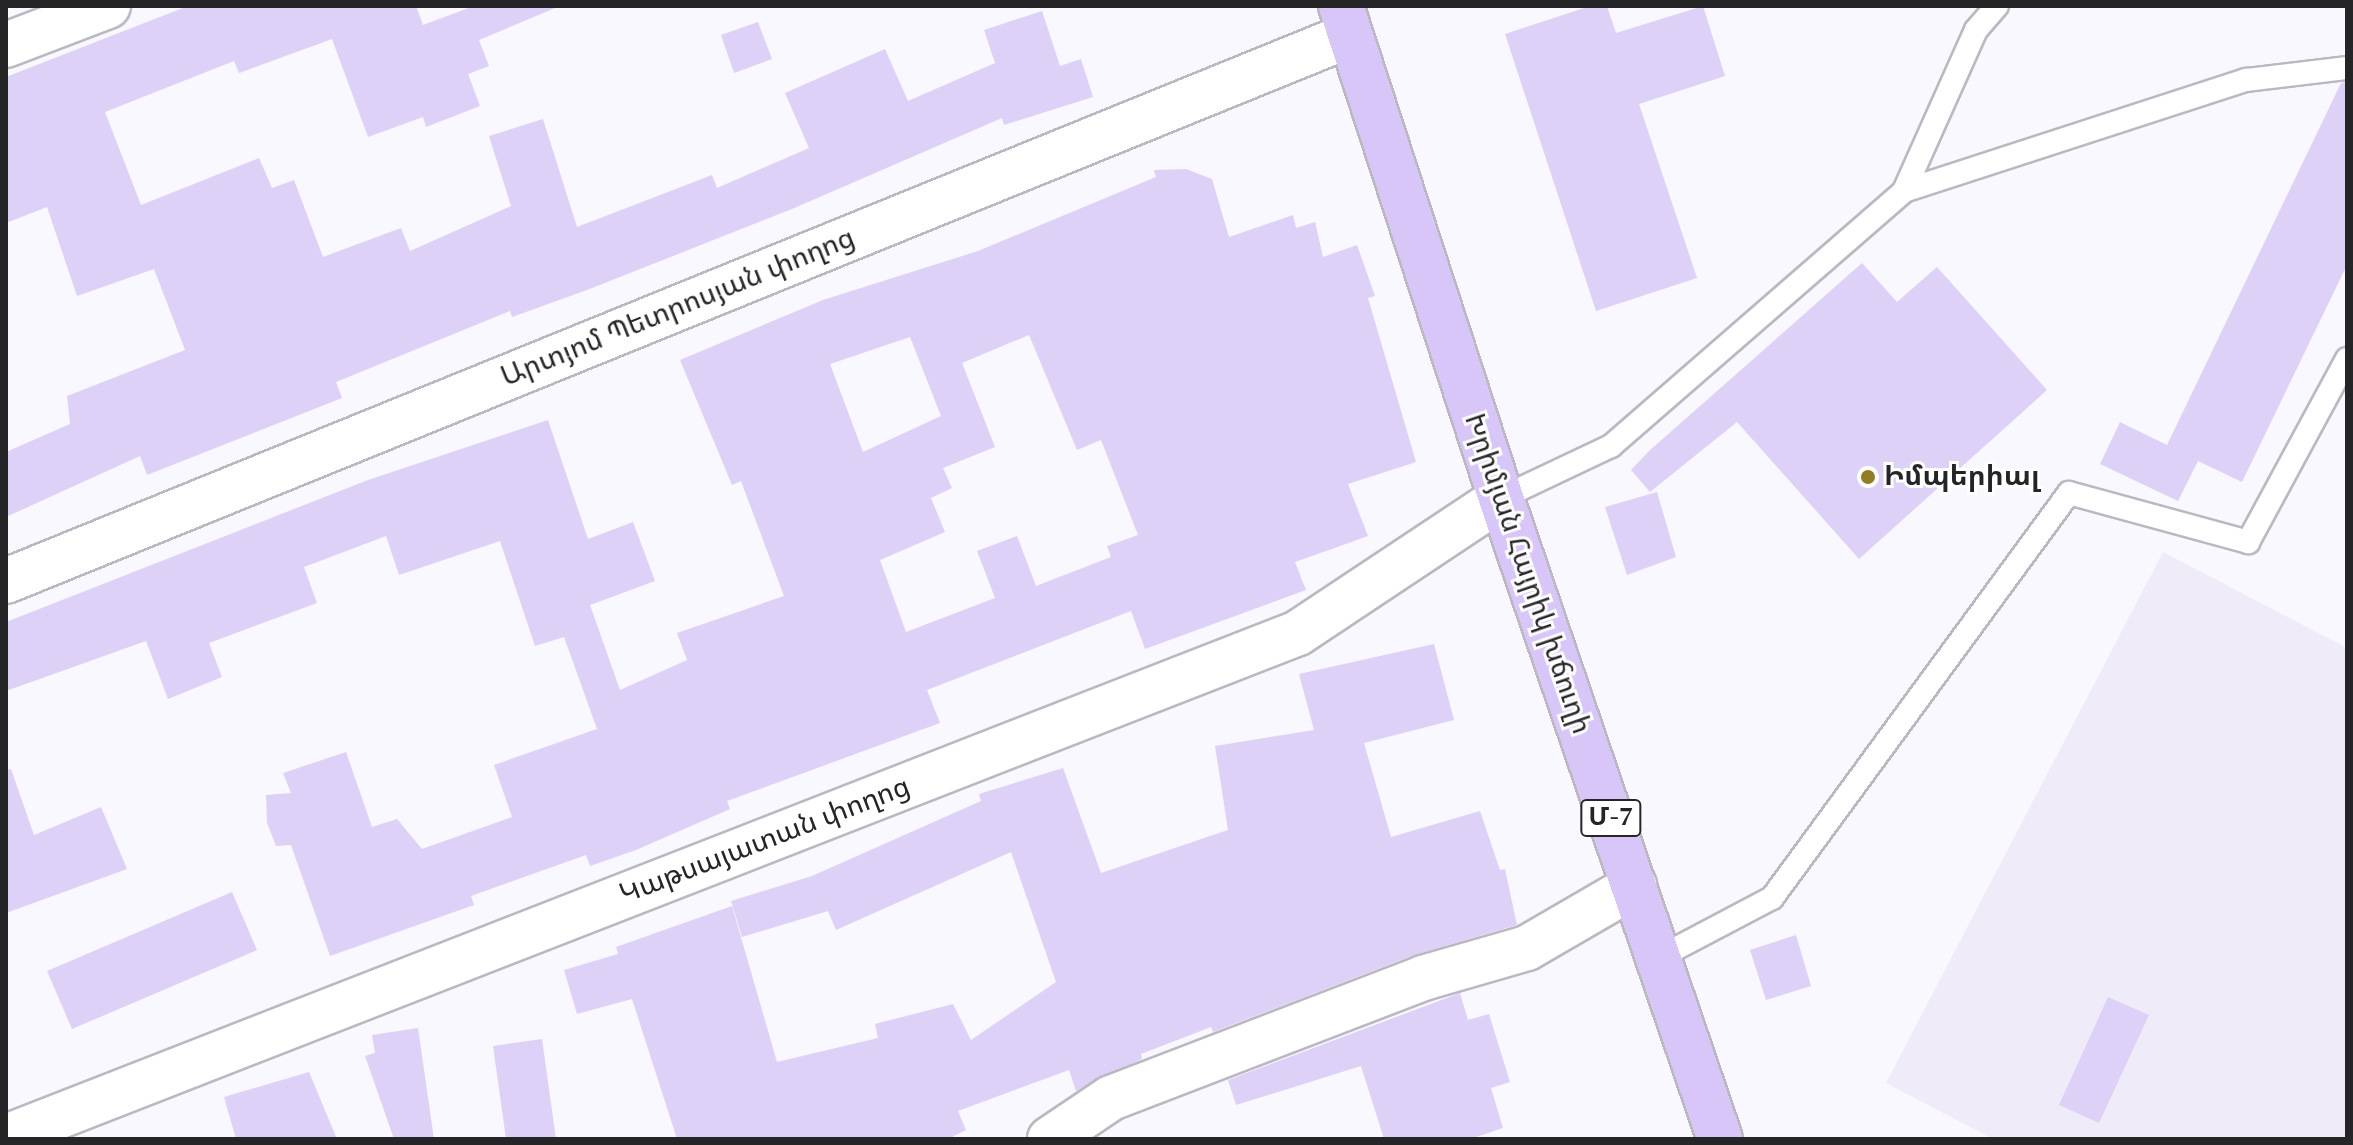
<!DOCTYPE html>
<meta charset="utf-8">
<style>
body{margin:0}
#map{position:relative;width:2353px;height:1145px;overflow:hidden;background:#f9f7ff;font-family:Spectral,"Noto Sans Armenian",serif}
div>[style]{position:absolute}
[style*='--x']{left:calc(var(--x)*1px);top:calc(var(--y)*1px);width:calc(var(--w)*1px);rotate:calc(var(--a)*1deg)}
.built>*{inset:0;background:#efebf9}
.building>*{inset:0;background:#ded1f8}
.roads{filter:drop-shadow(2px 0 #bbb8c2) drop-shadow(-2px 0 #bbb8c2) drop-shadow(0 2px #bbb8c2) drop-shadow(0 -2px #bbb8c2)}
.service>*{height:22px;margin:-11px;padding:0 11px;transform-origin:11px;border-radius:11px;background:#fff}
.minor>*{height:44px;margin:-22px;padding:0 22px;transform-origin:22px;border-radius:22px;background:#fff}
.trunk>*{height:44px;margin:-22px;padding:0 22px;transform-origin:22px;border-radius:22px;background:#d8c6f8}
.dots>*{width:22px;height:22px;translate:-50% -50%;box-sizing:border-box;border:4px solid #fff;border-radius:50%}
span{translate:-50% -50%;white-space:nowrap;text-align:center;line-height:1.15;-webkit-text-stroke:6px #fff;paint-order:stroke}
.shield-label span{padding:2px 6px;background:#fff;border:2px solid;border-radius:6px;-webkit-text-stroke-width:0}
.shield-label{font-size:26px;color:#252427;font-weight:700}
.street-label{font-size:28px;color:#252427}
.poi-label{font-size:28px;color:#252427;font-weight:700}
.left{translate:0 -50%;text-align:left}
.frame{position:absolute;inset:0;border:8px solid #252427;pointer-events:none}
</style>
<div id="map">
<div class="built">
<i style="clip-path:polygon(2163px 552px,2347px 648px,2347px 1139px,1993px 1139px,1886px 1083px)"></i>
</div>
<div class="building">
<i style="clip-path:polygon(188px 6px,416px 6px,423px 25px,474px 6px,560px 6px,479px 40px,489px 66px,468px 74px,480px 106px,426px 127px,423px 117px,368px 137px,332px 39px,239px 73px,234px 61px,105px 112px,141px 205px,259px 158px,272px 188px,294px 180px,323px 257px,401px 228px,410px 251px,511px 206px,489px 136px,543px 119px,577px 227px,712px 175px,717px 188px,809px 148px,785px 93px,885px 49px,908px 101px,995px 63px,984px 30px,1042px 11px,1060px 66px,1081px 59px,1093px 97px,1004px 125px,1002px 118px,792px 209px,587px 290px,512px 317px,510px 311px,336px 382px,342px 398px,147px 475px,140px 456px,6px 517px,6px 452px,70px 424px,67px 396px,185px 350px,154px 269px,77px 296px,47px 207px,6px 223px,6px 77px)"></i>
<i style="clip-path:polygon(1590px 6px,1607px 6px,1616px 33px,1703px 6px,1725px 76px,1639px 104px,1697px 278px,1596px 311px,1505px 34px)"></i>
<i style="clip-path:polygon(758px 22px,772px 59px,734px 73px,721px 35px)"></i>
<i style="clip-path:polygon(2347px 82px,2347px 265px,2242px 482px,2198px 461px,2178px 501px,2100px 464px,2120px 422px,2167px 445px,2341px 83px)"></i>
<i style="clip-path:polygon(evenodd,1186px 169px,1212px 179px,1229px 237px,1293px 215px,1296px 228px,1315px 222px,1323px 257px,1357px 245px,1375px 296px,1368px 298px,1416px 462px,1348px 484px,1368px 536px,1295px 562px,1306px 590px,1145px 649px,1131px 611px,927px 690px,940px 723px,727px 801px,730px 809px,636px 850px,590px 866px,586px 855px,471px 896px,474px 905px,330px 956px,291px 845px,276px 846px,267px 823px,266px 795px,291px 793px,283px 773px,346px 752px,372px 827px,397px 819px,422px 849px,512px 817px,494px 765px,597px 729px,564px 637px,535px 646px,500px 541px,399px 575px,386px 536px,304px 567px,317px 603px,209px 643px,222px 677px,168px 699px,146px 641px,6px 691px,6px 622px,368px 480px,548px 420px,588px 539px,633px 522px,655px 581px,590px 605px,620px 690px,687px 660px,677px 633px,784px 596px,741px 481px,732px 485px,680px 360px,823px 300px,978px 251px,1156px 177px,1154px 170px,1186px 169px,1029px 335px,1077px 450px,1101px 440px,1138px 535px,1107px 546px,1111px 557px,1036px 586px,1017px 536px,977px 551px,995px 598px,906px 632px,880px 560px,945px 532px,931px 498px,952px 488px,943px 468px,995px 447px,962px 363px,1029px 335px,1186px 169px,910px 337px,941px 416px,863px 452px,830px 364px,910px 337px)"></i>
<i style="clip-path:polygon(1862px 263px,1897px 302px,1937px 267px,2047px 390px,1859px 559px,1737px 422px,1650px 492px,1631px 470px,1649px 451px)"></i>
<i style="clip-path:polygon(1657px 492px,1676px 557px,1627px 575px,1605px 507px)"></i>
<i style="clip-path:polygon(1434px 644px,1454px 720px,1364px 743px,1391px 837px,1480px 811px,1500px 870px,1505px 869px,1517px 925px,1414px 955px,1213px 1032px,1211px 1027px,1141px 1054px,1142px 1059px,1076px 1091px,1069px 1070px,958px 1111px,966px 1130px,948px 1139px,677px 1139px,632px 999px,577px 1014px,564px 970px,618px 954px,616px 947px,732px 906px,777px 1062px,878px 1038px,875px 1024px,953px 1004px,971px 1040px,1056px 982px,1011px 852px,836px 930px,828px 911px,742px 937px,731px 901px,812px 876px,981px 801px,979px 794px,1063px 768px,1101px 873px,1228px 830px,1215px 746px,1314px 730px,1299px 674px)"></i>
<i style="clip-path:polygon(11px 769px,34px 835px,101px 807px,127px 869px,6px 913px,6px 770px)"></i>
<i style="clip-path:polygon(232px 892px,257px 950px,72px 1029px,47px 971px)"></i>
<i style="clip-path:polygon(1796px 935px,1811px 986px,1766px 1000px,1750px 950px)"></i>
<i style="clip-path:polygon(1460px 993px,1468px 1020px,1489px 1014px,1510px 1082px,1491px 1088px,1503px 1128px,1470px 1139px,1384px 1139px,1361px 1066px,1236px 1105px,1228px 1080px)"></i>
<i style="clip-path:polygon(2108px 997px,2149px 1015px,2099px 1123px,2059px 1105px)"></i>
<i style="clip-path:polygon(418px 1028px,434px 1139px,394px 1139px,365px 1056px,375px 1053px,372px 1035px)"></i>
<i style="clip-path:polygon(542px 1039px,556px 1139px,506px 1139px,493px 1046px)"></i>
<i style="clip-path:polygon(309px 1072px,337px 1139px,236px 1139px,224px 1097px)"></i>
</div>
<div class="roads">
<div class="service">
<i style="--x:1904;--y:191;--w:360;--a:-18"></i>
<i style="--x:2246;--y:80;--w:102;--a:-6.8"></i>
<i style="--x:1501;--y:498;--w:122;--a:-25.3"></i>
<i style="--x:1611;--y:446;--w:388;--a:-41"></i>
<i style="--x:1904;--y:191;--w:176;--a:-65.9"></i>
<i style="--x:1976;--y:30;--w:32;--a:-49"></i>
<i style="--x:1658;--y:958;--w:129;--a:-27.8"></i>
<i style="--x:1772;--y:898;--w:502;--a:-53.75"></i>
<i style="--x:2069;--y:493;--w:186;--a:15.3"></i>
<i style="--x:2248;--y:542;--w:208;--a:-61.6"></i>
</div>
<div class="minor">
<i style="--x:6;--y:45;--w:109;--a:-20.9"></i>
<i style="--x:6;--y:581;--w:1451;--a:-22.11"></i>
<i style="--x:6;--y:1137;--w:1387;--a:-21.31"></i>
<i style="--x:1298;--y:633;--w:244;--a:-33.6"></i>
<i style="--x:1050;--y:1139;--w:73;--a:-33.9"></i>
<i style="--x:1111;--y:1098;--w:334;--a:-21"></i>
<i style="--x:1423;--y:978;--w:108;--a:-16.1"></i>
<i style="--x:1527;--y:948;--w:124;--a:-30.1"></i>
</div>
<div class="trunk">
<i style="--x:1341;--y:6;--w:517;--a:71.99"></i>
<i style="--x:1501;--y:498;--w:677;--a:71.14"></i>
</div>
</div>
<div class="dots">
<i style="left:1868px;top:477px;background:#917d24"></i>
</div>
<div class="shield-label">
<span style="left:1611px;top:818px">Մ-7</span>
</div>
<div class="street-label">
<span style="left:678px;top:308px;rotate:-22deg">Արտյոմ Պետրոսյան փողոց</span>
<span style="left:1527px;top:574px;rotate:71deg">Խրիմյան Հայրիկ խճուղի</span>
<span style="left:765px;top:841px;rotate:-21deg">Կաթսայատան փողոց</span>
</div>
<div class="poi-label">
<span class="left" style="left:1884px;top:477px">Իմպերիալ</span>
</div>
<div class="frame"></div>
</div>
